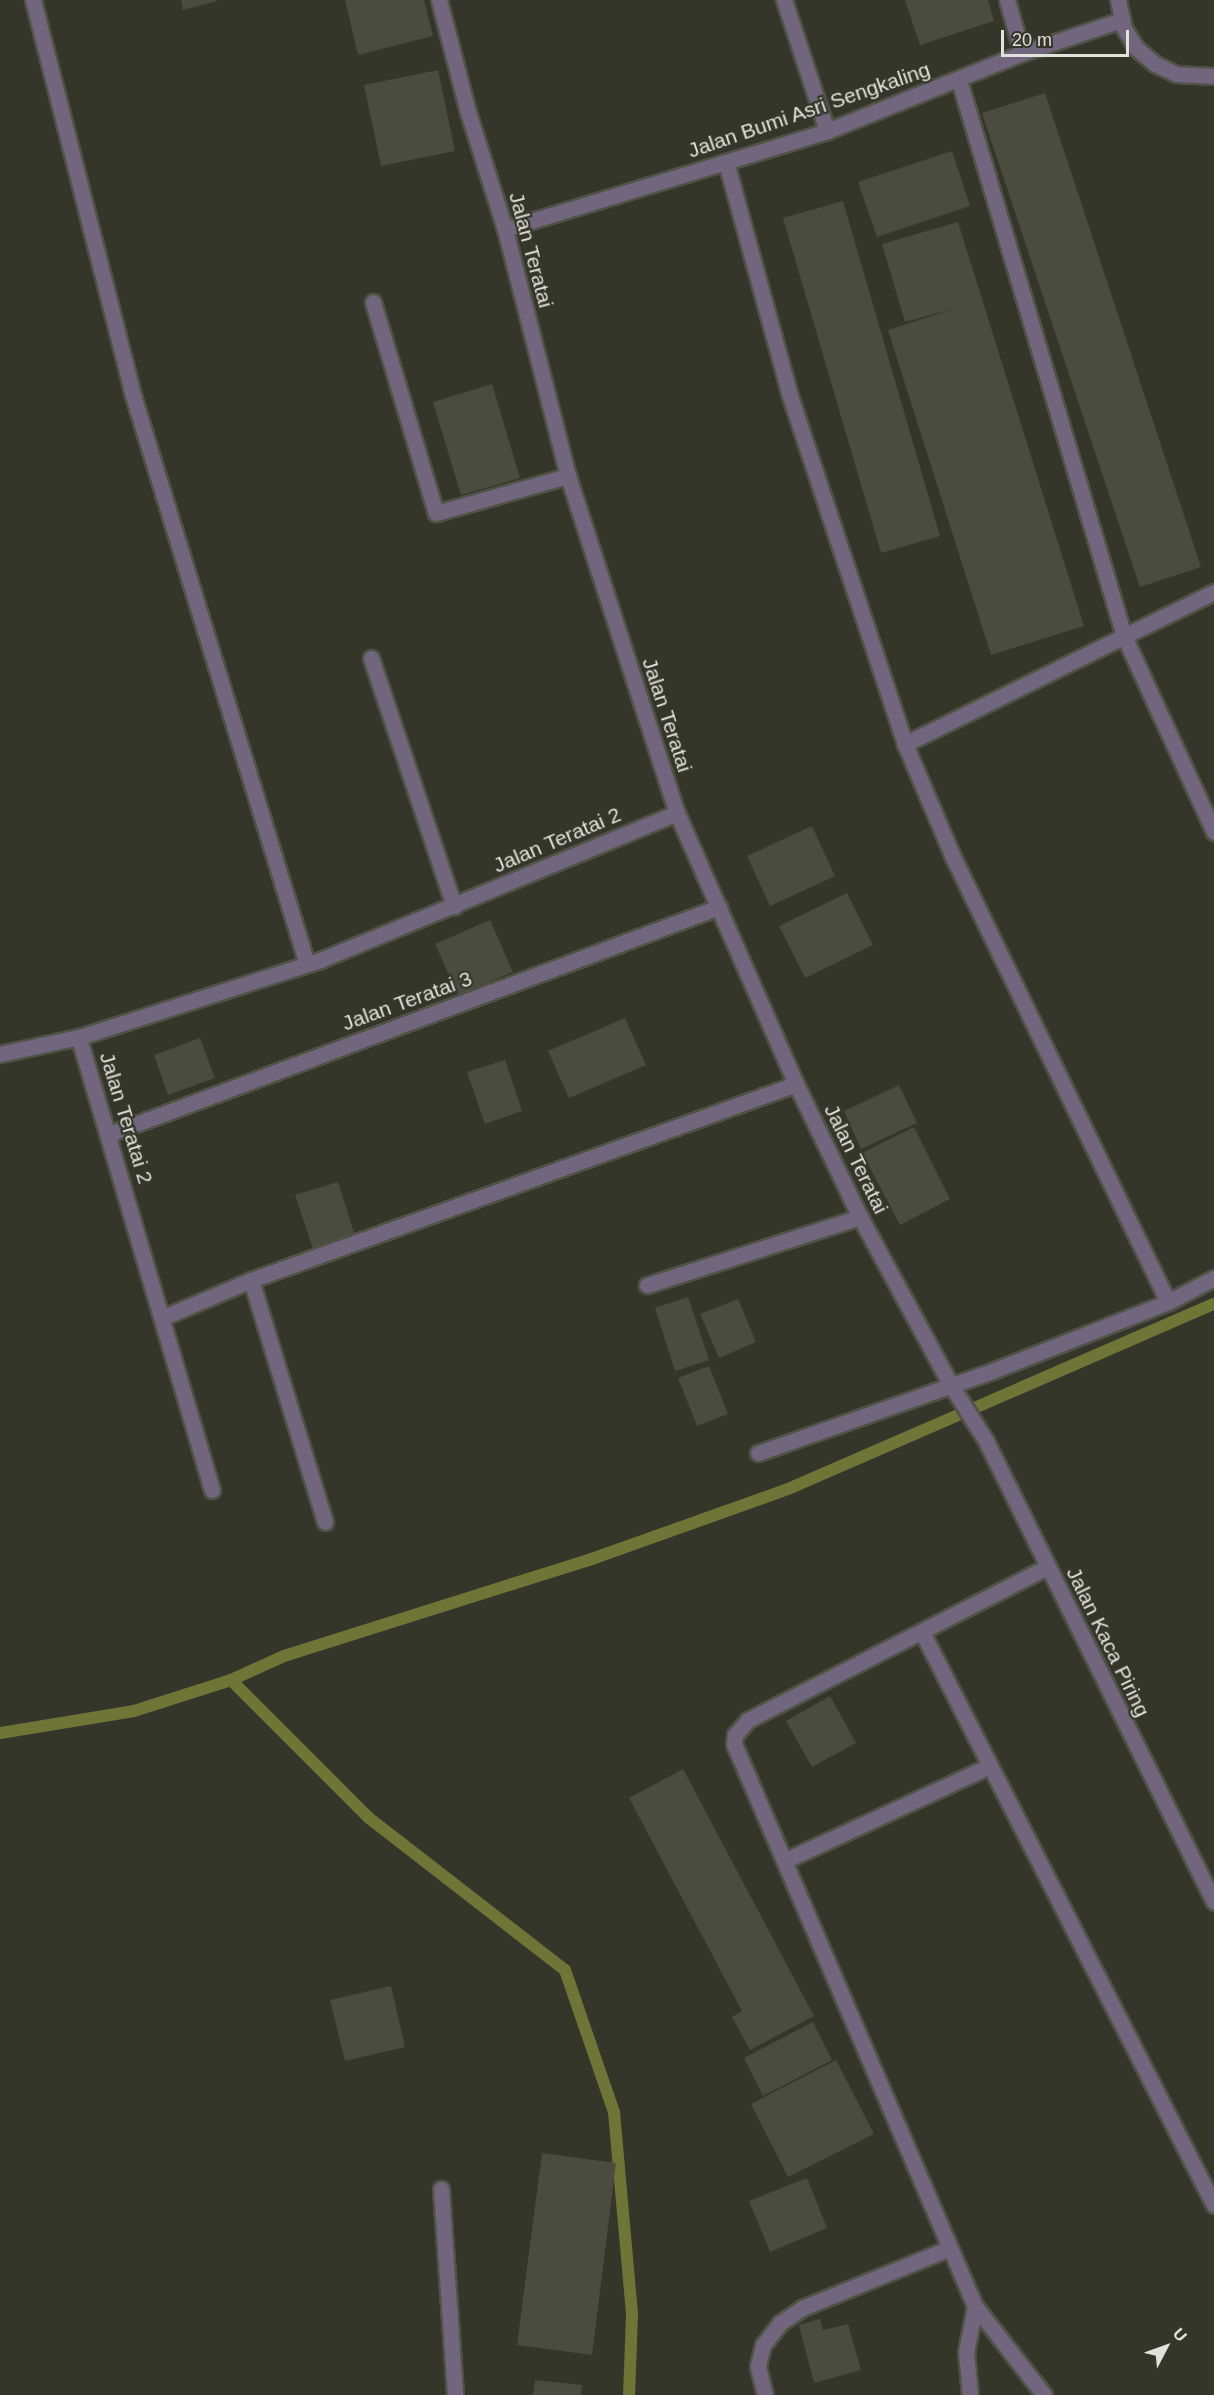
<!DOCTYPE html>
<style>
body{margin:0}
#map{position:relative;width:1214px;height:2395px;overflow:hidden;background:#34362a;font-family:Arial,sans-serif}
div>[style]{position:absolute}
[style*='--x']{left:calc(var(--x)*1px);top:calc(var(--y)*1px);width:calc(var(--w)*1px);rotate:calc(var(--a)*1deg)}
.stream>*{height:12px;margin:-6px;padding:0 6px;transform-origin:6px;border-radius:6px;background:#6e7637}
.building>*{inset:0;background:#4a4c40}
.roads{filter:drop-shadow(2px 0 #505246) drop-shadow(-2px 0 #505246) drop-shadow(0 2px #505246) drop-shadow(0 -2px #505246)}
.service>*{height:15px;margin:-7.5px;padding:0 7.5px;transform-origin:7.5px;border-radius:7.5px;background:#71667e}
.minor>*{height:15px;margin:-7.5px;padding:0 7.5px;transform-origin:7.5px;border-radius:7.5px;background:#71667e}
span{translate:-50% -50%;white-space:nowrap;text-align:center;line-height:1.15;-webkit-text-stroke:4.5px #34362a;paint-order:stroke}
.street-label{font-size:21px;color:#e1e3db}
.north{position:absolute;left:1136px;top:2317px;width:60px;height:60px;-webkit-text-stroke:4px #34362a;paint-order:stroke;rotate:49deg;font-size:16px;font-weight:700;line-height:24px;text-align:center;color:#e1e3db}
.north::after{content:'';display:block;margin:auto;width:21px;height:27px;background:#e1e3db;clip-path:polygon(50% 0,100% 100%,50% 72%,0 100%)}
.scale{position:absolute;left:1001px;top:30px;width:128px;height:27px;box-sizing:border-box;border:3px solid #e1e3db;border-top:0;padding-left:8px;font-size:18px;line-height:21px;white-space:nowrap;color:#e1e3db;-webkit-text-stroke:4px #34362a;paint-order:stroke}
</style>
<div id="map">
<div class="stream">
<i style="--x:231;--y:1680;--w:195;--a:45"></i>
<i style="--x:369;--y:1818;--w:248;--a:37.8"></i>
<i style="--x:565;--y:1970;--w:150;--a:71"></i>
<i style="--x:614;--y:2112;--w:204;--a:84.9"></i>
<i style="--x:632;--y:2315;--w:80;--a:92.1"></i>
<i style="--x:0;--y:1733;--w:136;--a:-9.3"></i>
<i style="--x:134;--y:1711;--w:102;--a:-17.7"></i>
<i style="--x:231;--y:1680;--w:58;--a:-24.4"></i>
<i style="--x:284;--y:1656;--w:317;--a:-17.5"></i>
<i style="--x:586;--y:1561;--w:214;--a:-19.6"></i>
<i style="--x:788;--y:1489;--w:464;--a:-23.5"></i>
</div>
<div class="building">
<i style="clip-path:polygon(181px 0,217px 0,217px 1px,183px 10px)"></i>
<i style="clip-path:polygon(345px 0,424px 0,433px 36px,358px 55px)"></i>
<i style="clip-path:polygon(905px 0,988px 0,994px 21px,920px 45px)"></i>
<i style="clip-path:polygon(438px 70px,455px 151px,381px 166px,364px 85px)"></i>
<i style="clip-path:polygon(1045px 93px,1201px 567px,1140px 587px,982px 113px)"></i>
<i style="clip-path:polygon(952px 151px,970px 206px,877px 237px,858px 182px)"></i>
<i style="clip-path:polygon(843px 201px,940px 536px,881px 553px,783px 218px)"></i>
<i style="clip-path:polygon(958px 222px,1084px 626px,991px 655px,888px 330px,956px 308px,905px 322px,882px 244px)"></i>
<i style="clip-path:polygon(492px 384px,520px 478px,461px 495px,433px 402px)"></i>
<i style="clip-path:polygon(812px 826px,835px 876px,770px 906px,747px 856px)"></i>
<i style="clip-path:polygon(847px 893px,873px 945px,805px 978px,779px 926px)"></i>
<i style="clip-path:polygon(490px 920px,513px 972px,458px 995px,435px 944px)"></i>
<i style="clip-path:polygon(625px 1018px,646px 1065px,569px 1098px,548px 1051px)"></i>
<i style="clip-path:polygon(200px 1038px,215px 1078px,168px 1095px,154px 1055px)"></i>
<i style="clip-path:polygon(505px 1060px,522px 1111px,485px 1124px,467px 1072px)"></i>
<i style="clip-path:polygon(899px 1085px,917px 1123px,861px 1149px,844px 1111px)"></i>
<i style="clip-path:polygon(914px 1127px,950px 1199px,900px 1225px,862px 1153px)"></i>
<i style="clip-path:polygon(338px 1182px,356px 1239px,314px 1252px,295px 1195px)"></i>
<i style="clip-path:polygon(688px 1297px,709px 1360px,675px 1371px,655px 1308px)"></i>
<i style="clip-path:polygon(738px 1299px,756px 1342px,719px 1358px,700px 1314px)"></i>
<i style="clip-path:polygon(709px 1366px,728px 1414px,697px 1426px,678px 1378px)"></i>
<i style="clip-path:polygon(830px 1696px,856px 1743px,812px 1767px,786px 1721px)"></i>
<i style="clip-path:polygon(683px 1769px,814px 2016px,750px 2050px,732px 2017px,742px 2011px,629px 1798px)"></i>
<i style="clip-path:polygon(391px 1986px,405px 2047px,345px 2061px,330px 2000px)"></i>
<i style="clip-path:polygon(813px 2022px,832px 2060px,763px 2096px,744px 2058px)"></i>
<i style="clip-path:polygon(836px 2060px,874px 2134px,788px 2177px,751px 2104px)"></i>
<i style="clip-path:polygon(542px 2153px,616px 2163px,592px 2355px,517px 2345px)"></i>
<i style="clip-path:polygon(807px 2178px,827px 2228px,770px 2252px,749px 2201px)"></i>
<i style="clip-path:polygon(820px 2319px,823px 2330px,848px 2324px,861px 2370px,814px 2383px,799px 2325px)"></i>
<i style="clip-path:polygon(535px 2380px,582px 2385px,581px 2395px,533px 2395px)"></i>
</div>
<div class="roads">
<div class="service">
<i style="--x:373;--y:302;--w:220;--a:73.4"></i>
<i style="--x:436;--y:513;--w:137;--a:-15.7"></i>
<i style="--x:441;--y:2189;--w:206;--a:86.1"></i>
</div>
<div class="minor">
<i style="--x:33;--y:0;--w:404;--a:75.8"></i>
<i style="--x:132;--y:392;--w:598;--a:72.99"></i>
<i style="--x:439;--y:0;--w:116;--a:75.5"></i>
<i style="--x:468;--y:112;--w:123;--a:72.5"></i>
<i style="--x:505;--y:229;--w:255;--a:75.7"></i>
<i style="--x:568;--y:476;--w:354;--a:72.1"></i>
<i style="--x:677;--y:813;--w:296;--a:66.3"></i>
<i style="--x:796;--y:1084;--w:148;--a:64.3"></i>
<i style="--x:860;--y:1217;--w:191;--a:61.6"></i>
<i style="--x:951;--y:1385;--w:66;--a:58"></i>
<i style="--x:986;--y:1441;--w:514;--a:63.68"></i>
<i style="--x:784;--y:0;--w:138;--a:71.8"></i>
<i style="--x:1007;--y:0;--w:55;--a:74.2"></i>
<i style="--x:1118;--y:0;--w:29;--a:78"></i>
<i style="--x:1124;--y:28;--w:23;--a:59"></i>
<i style="--x:1136;--y:48;--w:25;--a:40"></i>
<i style="--x:1155;--y:64;--w:23;--a:25"></i>
<i style="--x:1176;--y:74;--w:38;--a:3"></i>
<i style="--x:959;--y:80;--w:580;--a:73.47"></i>
<i style="--x:1124;--y:636;--w:216;--a:65.3"></i>
<i style="--x:726;--y:162;--w:243;--a:74.7"></i>
<i style="--x:790;--y:396;--w:367;--a:71.7"></i>
<i style="--x:905;--y:744;--w:123;--a:67"></i>
<i style="--x:953;--y:857;--w:494;--a:64.2"></i>
<i style="--x:505;--y:229;--w:337;--a:-16.9"></i>
<i style="--x:827;--y:131;--w:210;--a:-21.8"></i>
<i style="--x:1022;--y:53;--w:105;--a:-18.3"></i>
<i style="--x:371;--y:658;--w:262;--a:71.5"></i>
<i style="--x:905;--y:744;--w:344;--a:-26.2"></i>
<i style="--x:0;--y:1054;--w:81;--a:-12.1"></i>
<i style="--x:109;--y:1134;--w:651;--a:-20.41"></i>
<i style="--x:251;--y:1280;--w:253;--a:73"></i>
<i style="--x:647;--y:1285;--w:224;--a:-17.7"></i>
<i style="--x:164;--y:1317;--w:95;--a:-23"></i>
<i style="--x:251;--y:1280;--w:579;--a:-19.78"></i>
<i style="--x:758;--y:1453;--w:248;--a:-19.3"></i>
<i style="--x:992;--y:1371;--w:189;--a:-21.4"></i>
<i style="--x:1168;--y:1302;--w:52;--a:-27.6"></i>
<i style="--x:212;--y:1490;--w:472;--a:-106.4"></i>
<i style="--x:79;--y:1037;--w:253;--a:-17.7"></i>
<i style="--x:320;--y:960;--w:386;--a:-22.4"></i>
<i style="--x:922;--y:1632;--w:643;--a:63"></i>
<i style="--x:786;--y:1860;--w:224;--a:-24.8"></i>
<i style="--x:975;--y:2306;--w:113;--a:52.2"></i>
<i style="--x:765;--y:2395;--w:30;--a:-104"></i>
<i style="--x:758;--y:2366;--w:22;--a:-77"></i>
<i style="--x:763;--y:2345;--w:28;--a:-52"></i>
<i style="--x:780;--y:2323;--w:27;--a:-34"></i>
<i style="--x:802;--y:2308;--w:157;--a:-22.1"></i>
<i style="--x:970;--y:2395;--w:43;--a:-95.3"></i>
<i style="--x:966;--y:2352;--w:47;--a:-78.9"></i>
<i style="--x:975;--y:2306;--w:611;--a:-113.21"></i>
<i style="--x:734;--y:1744;--w:9;--a:-84"></i>
<i style="--x:735;--y:1735;--w:20;--a:-49"></i>
<i style="--x:748;--y:1720;--w:336;--a:-27.1"></i>
</div>
</div>
<div class="street-label">
<span style="left:809px;top:110px;rotate:-19deg">Jalan Bumi Asri Sengkaling</span>
<span style="left:531px;top:250px;rotate:75deg">Jalan Teratai</span>
<span style="left:667px;top:715px;rotate:72deg">Jalan Teratai</span>
<span style="left:557px;top:840px;rotate:-23deg">Jalan Teratai 2</span>
<span style="left:407px;top:1001px;rotate:-20deg">Jalan Teratai 3</span>
<span style="left:126px;top:1118px;rotate:73deg">Jalan Teratai 2</span>
<span style="left:856px;top:1159px;rotate:64deg">Jalan Teratai</span>
<span style="left:1108px;top:1642px;rotate:64deg">Jalan Kaca Piring</span>
</div>
<div class="north">U</div>
<div class="scale">20 m</div>
</div>
